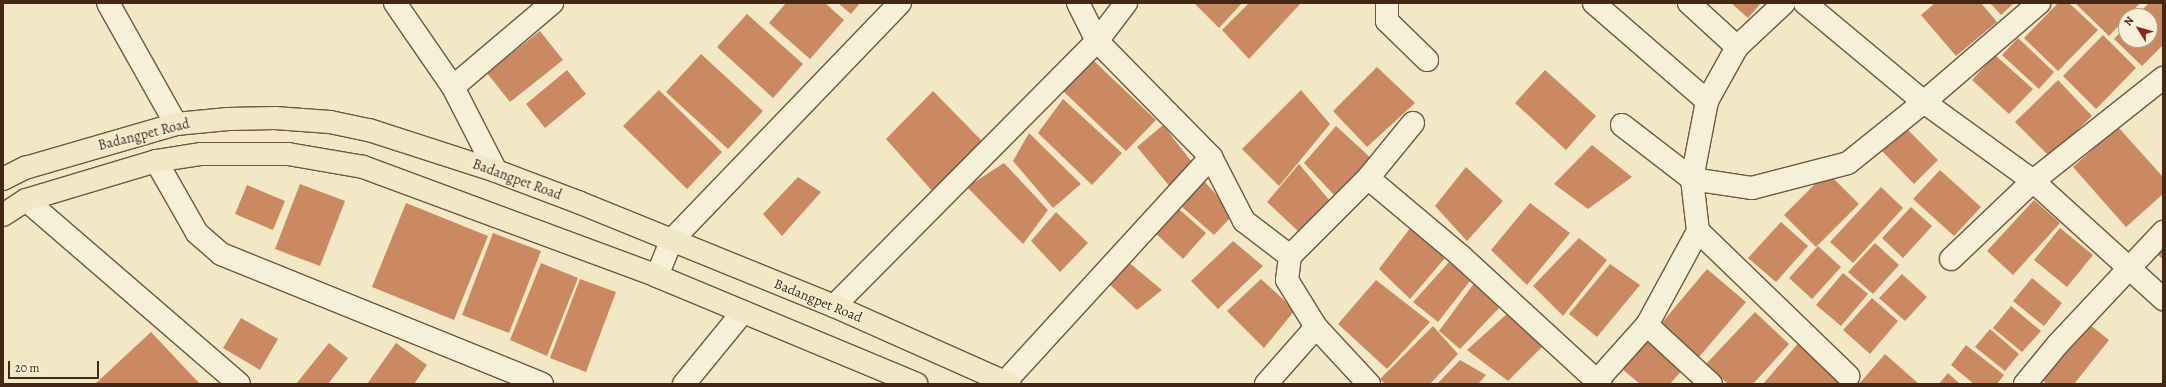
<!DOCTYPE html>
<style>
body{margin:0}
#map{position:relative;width:2166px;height:387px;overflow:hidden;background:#f2e8c5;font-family:Alegreya,serif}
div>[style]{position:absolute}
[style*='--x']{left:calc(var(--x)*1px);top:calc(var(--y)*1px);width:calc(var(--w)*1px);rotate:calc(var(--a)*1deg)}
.building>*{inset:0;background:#cb8961}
.roads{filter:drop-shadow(1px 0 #705741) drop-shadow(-1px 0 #705741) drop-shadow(0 1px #705741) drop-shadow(0 -1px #705741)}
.minor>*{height:22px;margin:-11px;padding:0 11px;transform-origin:11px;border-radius:11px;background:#f7f0d9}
.major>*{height:22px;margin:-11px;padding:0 11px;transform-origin:11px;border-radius:11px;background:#f2e8c5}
span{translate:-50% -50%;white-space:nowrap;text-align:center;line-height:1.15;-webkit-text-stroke:3px #f7f0d9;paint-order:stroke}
.street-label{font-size:14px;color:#442715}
.frame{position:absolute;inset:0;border:4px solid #442715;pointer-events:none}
.north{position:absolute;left:2118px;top:8px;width:40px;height:40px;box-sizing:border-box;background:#f7f0d9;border:1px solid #afa08b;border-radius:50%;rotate:307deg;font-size:11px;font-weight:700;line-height:16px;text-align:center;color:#442715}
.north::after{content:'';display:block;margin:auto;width:14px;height:18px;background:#8f2418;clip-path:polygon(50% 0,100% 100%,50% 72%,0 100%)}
.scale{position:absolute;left:8px;top:361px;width:91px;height:18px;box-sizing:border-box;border:2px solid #442715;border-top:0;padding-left:5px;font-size:12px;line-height:14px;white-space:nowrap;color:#442715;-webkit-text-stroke:3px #f7f0d9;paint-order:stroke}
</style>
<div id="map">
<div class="building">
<i style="clip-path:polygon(786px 3px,825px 3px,844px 20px,810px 59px,769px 23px)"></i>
<i style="clip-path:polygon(838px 3px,860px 3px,851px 14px)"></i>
<i style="clip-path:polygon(1194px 3px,1242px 3px,1219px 28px)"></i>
<i style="clip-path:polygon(1249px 3px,1301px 3px,1249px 59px,1222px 30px)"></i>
<i style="clip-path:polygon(1731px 3px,1761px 3px,1748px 18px)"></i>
<i style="clip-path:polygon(1935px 3px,1981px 3px,1997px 22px,1956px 56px,1921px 15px)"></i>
<i style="clip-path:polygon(1990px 3px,2014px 3px,2001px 15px)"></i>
<i style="clip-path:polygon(2058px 3px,2069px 3px,2098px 30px,2058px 71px,2024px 38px)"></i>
<i style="clip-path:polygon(2075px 3px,2140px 3px,2109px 36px)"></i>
<i style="clip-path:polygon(2149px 3px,2163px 3px,2163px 45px,2142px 66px,2114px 39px,2126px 26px,2126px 40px,2150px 40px,2150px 16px,2136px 16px)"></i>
<i style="clip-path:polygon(747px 14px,803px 64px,773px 98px,717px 47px)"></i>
<i style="clip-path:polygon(540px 31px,563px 60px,510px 102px,487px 73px)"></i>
<i style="clip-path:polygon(2103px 35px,2136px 68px,2096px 109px,2063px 76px)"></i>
<i style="clip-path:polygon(2018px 38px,2054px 72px,2039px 89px,2002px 55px)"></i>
<i style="clip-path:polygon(701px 54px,763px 111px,728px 149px,666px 92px)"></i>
<i style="clip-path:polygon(1995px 55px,2033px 89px,2009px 114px,1972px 80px)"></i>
<i style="clip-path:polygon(1094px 61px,1156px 120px,1126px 151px,1063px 91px)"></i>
<i style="clip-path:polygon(1377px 67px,1415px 103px,1367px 147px,1333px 111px)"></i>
<i style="clip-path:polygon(567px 70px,586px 94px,545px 128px,526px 104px)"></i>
<i style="clip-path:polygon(1545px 70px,1596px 116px,1566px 150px,1515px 103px)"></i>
<i style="clip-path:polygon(2058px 80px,2092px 116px,2050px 157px,2015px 122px)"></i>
<i style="clip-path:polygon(659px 90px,722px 152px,687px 189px,623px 126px)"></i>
<i style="clip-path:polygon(1301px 90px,1330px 124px,1279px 186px,1242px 149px)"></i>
<i style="clip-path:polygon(933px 91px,983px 142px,934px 193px,886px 139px)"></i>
<i style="clip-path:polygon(1063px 99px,1122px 153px,1092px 185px,1038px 133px)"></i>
<i style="clip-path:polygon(1163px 125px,1191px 161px,1197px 159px,1171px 188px,1137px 147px)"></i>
<i style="clip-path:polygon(1903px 125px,1938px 160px,1914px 184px,1880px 149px)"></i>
<i style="clip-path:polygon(1336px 126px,1372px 159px,1336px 197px,1304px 163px)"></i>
<i style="clip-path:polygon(2118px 127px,2163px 177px,2163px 194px,2126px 227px,2073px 167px)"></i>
<i style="clip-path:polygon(1029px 133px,1081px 184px,1053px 208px,1013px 161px)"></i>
<i style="clip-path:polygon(1592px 145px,1632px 177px,1588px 209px,1554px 184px)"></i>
<i style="clip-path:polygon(1004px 163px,1048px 210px,1023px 244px,967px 187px)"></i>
<i style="clip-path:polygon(1299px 164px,1335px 207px,1301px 234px,1267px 202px)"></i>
<i style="clip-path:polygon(1466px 167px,1503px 201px,1467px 241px,1435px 206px)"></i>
<i style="clip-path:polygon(1940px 170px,1981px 207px,1954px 236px,1913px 199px)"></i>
<i style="clip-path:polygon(1827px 172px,1859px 204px,1816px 247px,1784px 215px)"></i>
<i style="clip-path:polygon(798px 177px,821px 192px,782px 236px,763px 214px)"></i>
<i style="clip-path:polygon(1204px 181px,1234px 214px,1214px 235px,1181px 206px)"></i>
<i style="clip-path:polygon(300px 184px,345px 201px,320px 266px,275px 249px)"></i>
<i style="clip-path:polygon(247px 185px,285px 201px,273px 230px,235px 214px)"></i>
<i style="clip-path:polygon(1881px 187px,1903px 208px,1853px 263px,1830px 242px)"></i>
<i style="clip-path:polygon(2034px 200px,2060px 223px,2013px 275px,1987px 251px)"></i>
<i style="clip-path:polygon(406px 203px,488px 236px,454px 320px,372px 287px)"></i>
<i style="clip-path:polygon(1172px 203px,1206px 233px,1183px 259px,1150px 228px)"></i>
<i style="clip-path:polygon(1530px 203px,1570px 233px,1527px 285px,1491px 250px)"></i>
<i style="clip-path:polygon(1911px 207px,1932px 226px,1903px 258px,1882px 238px)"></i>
<i style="clip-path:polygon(1056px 212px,1088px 243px,1060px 272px,1031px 241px)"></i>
<i style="clip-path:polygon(1781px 222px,1808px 246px,1776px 282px,1748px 258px)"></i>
<i style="clip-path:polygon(1411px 227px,1445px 258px,1410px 299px,1379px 269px)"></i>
<i style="clip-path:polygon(2060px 228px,2093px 255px,2067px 287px,2034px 260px)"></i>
<i style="clip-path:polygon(493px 233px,541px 251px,509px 333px,462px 315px)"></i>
<i style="clip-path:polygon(1579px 238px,1607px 260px,1563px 316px,1533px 286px)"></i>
<i style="clip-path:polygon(1233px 241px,1263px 266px,1218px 309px,1191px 281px)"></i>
<i style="clip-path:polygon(1875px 243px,1899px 265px,1873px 294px,1848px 272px)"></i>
<i style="clip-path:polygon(1818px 246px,1841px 267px,1812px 299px,1789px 278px)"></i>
<i style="clip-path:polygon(2163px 249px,2163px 259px,2158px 255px)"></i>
<i style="clip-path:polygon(1127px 261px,1162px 290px,1137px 310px,1105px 280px)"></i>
<i style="clip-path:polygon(1450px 261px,1470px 281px,1438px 322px,1413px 302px)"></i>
<i style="clip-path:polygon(541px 263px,578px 278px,547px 356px,510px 340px)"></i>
<i style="clip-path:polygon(1610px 264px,1640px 285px,1597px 337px,1569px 314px)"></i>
<i style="clip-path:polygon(1707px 269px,1746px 302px,1699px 357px,1661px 324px)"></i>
<i style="clip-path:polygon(1843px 273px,1868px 294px,1841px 326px,1816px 305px)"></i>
<i style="clip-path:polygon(1902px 274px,1927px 297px,1905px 321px,1879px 298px)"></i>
<i style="clip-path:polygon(2032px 278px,2062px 303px,2044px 326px,2013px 301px)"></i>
<i style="clip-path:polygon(580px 279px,616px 292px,586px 372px,550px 358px)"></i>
<i style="clip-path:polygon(1261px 279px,1295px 310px,1264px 348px,1227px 311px)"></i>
<i style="clip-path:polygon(1376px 280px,1430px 322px,1387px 369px,1338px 324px)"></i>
<i style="clip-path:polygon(1475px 282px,1500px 307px,1460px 349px,1439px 331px)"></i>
<i style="clip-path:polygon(1872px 298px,1898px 321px,1870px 354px,1843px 330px)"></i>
<i style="clip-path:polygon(2011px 306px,2041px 331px,2022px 352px,1993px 328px)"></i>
<i style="clip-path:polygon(1755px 312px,1789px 344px,1753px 384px,1728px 384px,1706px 364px)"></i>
<i style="clip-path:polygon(1508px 313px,1545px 344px,1508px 381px,1467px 350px)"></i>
<i style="clip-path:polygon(241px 318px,278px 339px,260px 370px,223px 348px)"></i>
<i style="clip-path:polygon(2085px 321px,2109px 340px,2074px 384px,2047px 384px,2040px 378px)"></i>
<i style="clip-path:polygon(1433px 326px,1458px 354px,1430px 384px,1385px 384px,1380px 379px)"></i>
<i style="clip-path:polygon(1990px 329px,2019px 354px,2005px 371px,1975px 347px)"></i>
<i style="clip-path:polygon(151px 332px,200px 384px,95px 384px)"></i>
<i style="clip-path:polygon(1652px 333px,1688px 363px,1670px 384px,1640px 384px,1622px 369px)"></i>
<i style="clip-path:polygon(1801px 340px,1843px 377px,1837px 384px,1763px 384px)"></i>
<i style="clip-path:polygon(329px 343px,348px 358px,328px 384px,296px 384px)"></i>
<i style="clip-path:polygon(396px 343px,427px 365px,414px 384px,367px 384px)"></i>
<i style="clip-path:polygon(1966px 345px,2004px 375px,1997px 384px,1974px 384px,1951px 365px)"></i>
<i style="clip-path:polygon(1885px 354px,1919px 384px,1859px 384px)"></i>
<i style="clip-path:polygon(1460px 360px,1486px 375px,1478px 384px,1437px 384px)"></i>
<i style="clip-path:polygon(1948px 373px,1960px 384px,1939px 384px)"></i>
</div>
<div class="roads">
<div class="minor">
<i style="--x:108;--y:3;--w:139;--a:60.7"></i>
<i style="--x:395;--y:3;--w:102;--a:55.4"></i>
<i style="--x:453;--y:87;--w:94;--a:62.9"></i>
<i style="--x:1078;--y:3;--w:42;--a:63.4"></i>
<i style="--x:1097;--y:41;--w:163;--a:45.5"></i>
<i style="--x:1211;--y:157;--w:72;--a:62.7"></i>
<i style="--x:1244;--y:221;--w:58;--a:37.3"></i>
<i style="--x:1290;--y:256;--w:24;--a:97"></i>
<i style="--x:1287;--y:280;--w:55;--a:58.3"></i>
<i style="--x:1316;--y:327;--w:78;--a:47.1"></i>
<i style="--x:1387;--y:3;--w:18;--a:90"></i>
<i style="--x:1387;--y:21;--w:56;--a:44.3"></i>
<i style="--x:1594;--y:3;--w:150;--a:40.9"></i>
<i style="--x:1689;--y:3;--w:65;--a:42.5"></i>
<i style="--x:1805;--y:3;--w:155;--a:39.8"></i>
<i style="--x:1924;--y:102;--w:135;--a:35.9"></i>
<i style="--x:2033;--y:181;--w:176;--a:42.2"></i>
<i style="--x:453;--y:87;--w:130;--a:-40.3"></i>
<i style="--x:1622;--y:125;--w:88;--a:37.6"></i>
<i style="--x:1692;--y:179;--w:61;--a:8.5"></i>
<i style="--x:1752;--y:188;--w:99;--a:-14.6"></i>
<i style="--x:1848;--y:163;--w:97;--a:-38.8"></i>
<i style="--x:1924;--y:102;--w:152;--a:-40.7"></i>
<i style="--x:156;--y:161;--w:83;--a:60.3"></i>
<i style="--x:197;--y:233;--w:32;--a:41"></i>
<i style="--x:221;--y:254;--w:346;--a:22"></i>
<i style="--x:1368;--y:178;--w:123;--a:40"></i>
<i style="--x:1462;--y:257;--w:188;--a:42.6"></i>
<i style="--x:26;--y:200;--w:281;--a:40.8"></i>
<i style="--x:1698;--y:231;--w:209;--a:44"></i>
<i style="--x:1290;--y:256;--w:110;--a:-45"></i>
<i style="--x:1368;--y:178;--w:71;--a:-50.7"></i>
<i style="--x:1951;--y:259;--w:113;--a:-43.6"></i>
<i style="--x:2033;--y:181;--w:166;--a:-38.4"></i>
<i style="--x:657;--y:276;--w:38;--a:-68"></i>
<i style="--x:671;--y:241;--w:330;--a:-46.1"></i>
<i style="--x:834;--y:306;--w:373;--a:-45.2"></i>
<i style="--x:1097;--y:41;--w:48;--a:-52.7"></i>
<i style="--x:1647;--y:325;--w:87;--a:42.7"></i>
<i style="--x:1005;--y:382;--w:305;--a:-47.5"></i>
<i style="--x:684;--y:384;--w:93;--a:-50.7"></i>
<i style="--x:1266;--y:384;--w:76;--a:-48.7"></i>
<i style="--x:1594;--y:384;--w:79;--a:-48.1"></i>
<i style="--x:1647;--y:325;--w:107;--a:-61.5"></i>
<i style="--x:1698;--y:231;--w:52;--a:-96.6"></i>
<i style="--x:1692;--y:179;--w:79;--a:-79.1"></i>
<i style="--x:1707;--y:101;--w:62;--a:-60.9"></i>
<i style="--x:1737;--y:47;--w:64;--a:-43.1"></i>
<i style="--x:2025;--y:384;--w:52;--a:-50.5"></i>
<i style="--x:2058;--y:344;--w:154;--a:-46.8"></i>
</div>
<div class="major">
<i style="--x:3;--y:179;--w:25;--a:-27"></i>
<i style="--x:25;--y:168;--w:157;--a:-16.2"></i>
<i style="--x:176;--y:124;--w:52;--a:-5.5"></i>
<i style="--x:228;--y:119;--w:47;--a:-1.2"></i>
<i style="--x:275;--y:118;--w:55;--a:4.2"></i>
<i style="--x:330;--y:122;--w:40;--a:12"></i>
<i style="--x:369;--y:130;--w:133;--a:17.9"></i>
<i style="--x:496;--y:171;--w:88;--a:20.7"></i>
<i style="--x:578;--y:202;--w:276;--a:22.1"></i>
<i style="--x:834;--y:306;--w:192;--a:24"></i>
<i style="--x:3;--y:215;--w:27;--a:-33"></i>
<i style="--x:26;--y:200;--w:136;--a:-16.7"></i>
<i style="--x:156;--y:161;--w:46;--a:-8.8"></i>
<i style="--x:201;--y:154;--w:87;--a:0"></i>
<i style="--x:288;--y:154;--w:76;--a:9.8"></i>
<i style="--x:363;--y:167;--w:314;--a:20.3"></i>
<i style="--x:657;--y:276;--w:281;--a:22.6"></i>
</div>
</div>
<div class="street-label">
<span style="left:144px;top:135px;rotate:-14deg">Badangpet Road</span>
<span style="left:517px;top:180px;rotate:20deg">Badangpet Road</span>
<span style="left:818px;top:301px;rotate:22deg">Badangpet Road</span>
</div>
<div class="frame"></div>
<div class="north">N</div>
<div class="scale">20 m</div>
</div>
